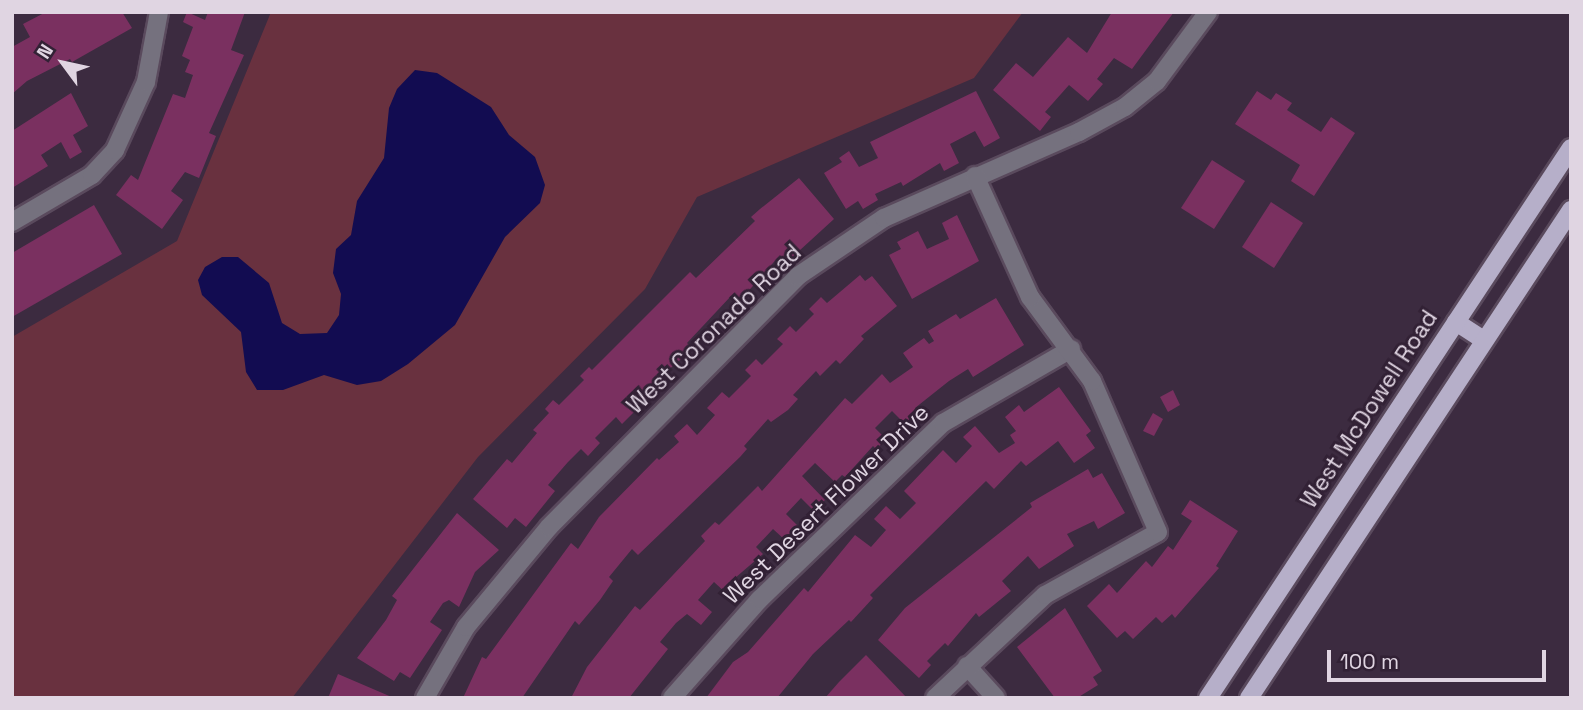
<!DOCTYPE html>
<style>
body{margin:0}
#map{position:relative;width:1583px;height:710px;overflow:hidden;background:#3c2b40;font-family:"Space Grotesk",sans-serif}
div>[style]{position:absolute}
[style*='--x']{left:calc(var(--x)*1px);top:calc(var(--y)*1px);width:calc(var(--w)*1px);rotate:calc(var(--a)*1deg)}
.green>*{inset:0;background:#69313f}
.water>*{inset:0;background:#120c51}
.building>*{inset:0;background:#7a3060}
.roads{filter:drop-shadow(2px 0 #5a4a5d) drop-shadow(-2px 0 #5a4a5d) drop-shadow(0 2px #5a4a5d) drop-shadow(0 -2px #5a4a5d)}
.minor>*{height:18px;margin:-9px;padding:0 9px;transform-origin:9px;border-radius:9px;background:#75717e}
.major>*{height:18px;margin:-9px;padding:0 9px;transform-origin:9px;border-radius:9px;background:#b6afc9}
span{translate:-50% -50%;white-space:nowrap;text-align:center;line-height:1.15;-webkit-text-stroke:6px #322135;paint-order:stroke}
.street-label{font-size:23px;color:#e0d5e2}
.frame{position:absolute;inset:0;border:14px solid #e0d5e2;pointer-events:none}
.north{position:absolute;left:28px;top:28px;width:70px;height:70px;-webkit-text-stroke:5px #322135;paint-order:stroke;rotate:303deg;font-size:19px;font-weight:700;line-height:28px;text-align:center;color:#e0d5e2}
.north::after{content:'';display:block;margin:auto;width:24px;height:32px;background:#e0d5e2;clip-path:polygon(50% 0,100% 100%,50% 72%,0 100%)}
.scale{position:absolute;left:1327px;top:650px;width:219px;height:32px;box-sizing:border-box;border:4px solid #e0d5e2;border-top:0;padding-left:9px;font-size:21px;line-height:24px;white-space:nowrap;color:#e0d5e2;-webkit-text-stroke:5px #322135;paint-order:stroke}
</style>
<div id="map">
<div class="green">
<i style="clip-path:polygon(271px 12px,1023px 12px,974px 78px,697px 197px,645px 289px,478px 457px,292px 698px,12px 698px,12px 337px,177px 241px)"></i>
</div>
<div class="water">
<i style="clip-path:polygon(415px 70px,437px 73px,491px 107px,509px 135px,535px 157px,545px 185px,540px 203px,505px 237px,455px 325px,408px 364px,381px 381px,357px 385px,324px 375px,283px 390px,257px 390px,246px 372px,241px 332px,202px 295px,198px 280px,205px 267px,222px 257px,238px 257px,269px 283px,282px 323px,300px 334px,327px 333px,339px 315px,341px 294px,333px 273px,336px 249px,351px 235px,357px 201px,384px 158px,389px 108px,397px 89px)"></i>
</div>
<div class="building">
<i style="clip-path:polygon(46px 12px,122px 12px,132px 28px,72px 62px,70px 59px,27px 81px,12px 94px,12px 47px,30px 37px,23px 24px)"></i>
<i style="clip-path:polygon(187px 12px,205px 20px,208px 12px,245px 12px,231px 50px,244px 55px,209px 133px,216px 136px,199px 178px,185px 172px,171px 191px,183px 200px,162px 229px,116px 195px,131px 175px,138px 180px,173px 94px,185px 98px,193px 75px,185px 72px,190px 60px,182px 56px,193px 27px,183px 22px)"></i>
<i style="clip-path:polygon(1112px 12px,1174px 12px,1132px 69px,1114px 58px,1097px 79px,1103px 84px,1088px 101px,1069px 85px,1045px 112px,1051px 117px,1040px 131px,993px 90px,1016px 63px,1033px 77px,1068px 37px,1087px 53px)"></i>
<i style="clip-path:polygon(976px 91px,1000px 138px,984px 147px,975px 131px,950px 144px,959px 163px,944px 171px,940px 163px,903px 186px,901px 182px,875px 194px,878px 200px,863px 209px,858px 201px,846px 209px,824px 173px,842px 162px,839px 158px,849px 151px,859px 167px,878px 158px,870px 142px)"></i>
<i style="clip-path:polygon(1257px 91px,1271px 100px,1276px 93px,1292px 103px,1287px 110px,1321px 132px,1331px 117px,1355px 133px,1314px 196px,1291px 181px,1300px 165px,1235px 124px)"></i>
<i style="clip-path:polygon(71px 93px,88px 126px,73px 135px,82px 152px,70px 159px,61px 142px,41px 155px,48px 166px,12px 188px,12px 131px)"></i>
<i style="clip-path:polygon(1212px 160px,1245px 181px,1214px 229px,1181px 208px)"></i>
<i style="clip-path:polygon(799px 178px,834px 219px,787px 262px,780px 255px,738px 303px,731px 296px,687px 343px,693px 349px,660px 377px,664px 382px,651px 394px,647px 390px,629px 407px,634px 412px,622px 424px,616px 417px,595px 438px,600px 443px,588px 456px,581px 449px,568px 462px,548px 485px,555px 491px,526px 527px,515px 518px,507px 528px,473px 499px,507px 459px,512px 463px,537px 433px,533px 430px,549px 413px,545px 409px,553px 400px,559px 405px,584px 380px,580px 376px,589px 367px,592px 370px,690px 272px,696px 278px,755px 221px,751px 217px,760px 209px)"></i>
<i style="clip-path:polygon(1271px 202px,1303px 223px,1274px 268px,1242px 247px)"></i>
<i style="clip-path:polygon(94px 205px,122px 254px,12px 317px,12px 253px)"></i>
<i style="clip-path:polygon(957px 215px,979px 261px,912px 299px,889px 255px,901px 249px,897px 242px,918px 231px,927px 249px,949px 239px,942px 223px)"></i>
<i style="clip-path:polygon(860px 275px,865px 281px,872px 276px,897px 306px,861px 336px,864px 339px,840px 364px,836px 360px,820px 376px,816px 371px,793px 395px,798px 399px,788px 410px,771px 422px,768px 419px,744px 446px,747px 449px,740px 457px,638px 555px,632px 549px,609px 577px,613px 581px,600px 600px,579px 625px,575px 621px,522px 698px,463px 698px,482px 657px,486px 659px,571px 543px,578px 549px,599px 517px,657px 458px,659px 460px,679px 442px,674px 436px,687px 424px,697px 435px,715px 415px,707px 408px,722px 392px,729px 398px,751px 376px,745px 370px,756px 359px,762px 365px,783px 344px,777px 339px,790px 326px,796px 332px,814px 314px,809px 309px,821px 297px,827px 303px)"></i>
<i style="clip-path:polygon(996px 298px,1024px 345px,973px 377px,968px 369px,949px 381px,915px 408px,918px 411px,905px 424px,892px 411px,875px 428px,886px 439px,876px 449px,873px 446px,845px 477px,842px 475px,835px 482px,815px 463px,802px 476px,825px 500px,814px 511px,801px 498px,786px 514px,798px 526px,785px 540px,773px 529px,756px 547px,763px 554px,735px 578px,739px 581px,727px 594px,714px 582px,698px 600px,712px 612px,701px 625px,687px 614px,676px 623px,660px 642px,668px 649px,629px 698px,571px 698px,587px 667px,635px 606px,640px 610px,705px 541px,701px 536px,715px 522px,719px 525px,758px 486px,762px 491px,845px 398px,852px 404px,882px 374px,890px 383px,913px 367px,903px 353px,924px 338px,929px 344px,934px 341px,928px 331px,956px 314px,960px 319px)"></i>
<i style="clip-path:polygon(1059px 387px,1091px 431px,1086px 435px,1095px 448px,1074px 463px,1058px 441px,1026px 466px,1021px 461px,994px 489px,986px 481px,870px 595px,873px 598px,851px 622px,849px 620px,813px 654px,777px 698px,706px 698px,733px 662px,748px 652px,804px 588px,808px 592px,855px 535px,871px 547px,886px 530px,874px 519px,886px 506px,900px 519px,916px 503px,904px 491px,943px 450px,956px 463px,972px 446px,963px 437px,975px 426px,999px 453px,1015px 443px,1010px 435px,1016px 431px,1005px 417px,1019px 405px,1024px 412px)"></i>
<i style="clip-path:polygon(1173px 390px,1180px 405px,1168px 412px,1160px 397px)"></i>
<i style="clip-path:polygon(1153px 413px,1163px 419px,1154px 436px,1143px 431px)"></i>
<i style="clip-path:polygon(1088px 469px,1093px 478px,1102px 473px,1125px 513px,1098px 529px,1094px 521px,1067px 534px,1074px 546px,1039px 569px,1028px 556px,1002px 581px,1011px 591px,979px 617px,976px 613px,948px 646px,945px 643px,927px 661px,931px 665px,919px 678px,878px 640px,905px 608px,1032px 507px,1030px 503px)"></i>
<i style="clip-path:polygon(1190px 500px,1238px 531px,1216px 566px,1219px 568px,1175px 618px,1172px 614px,1162px 623px,1156px 617px,1133px 639px,1125px 631px,1117px 638px,1087px 606px,1109px 584px,1117px 593px,1146px 561px,1152px 567px,1168px 546px,1173px 550px,1192px 521px,1181px 514px)"></i>
<i style="clip-path:polygon(457px 513px,499px 550px,475px 572px,459px 607px,449px 600px,443px 603px,430px 622px,442px 630px,410px 678px,400px 672px,394px 681px,357px 658px,386px 620px,397px 600px,392px 596px)"></i>
<i style="clip-path:polygon(1065px 608px,1102px 671px,1093px 677px,1098px 685px,1077px 698px,1055px 698px,1017px 647px)"></i>
<i style="clip-path:polygon(866px 655px,907px 698px,825px 698px,839px 682px)"></i>
<i style="clip-path:polygon(338px 674px,394px 698px,328px 698px)"></i>
</div>
<div class="roads">
<div class="minor">
<i style="--x:12;--y:222;--w:93;--a:-30.4"></i>
<i style="--x:92;--y:175;--w:34;--a:-47"></i>
<i style="--x:115;--y:150;--w:75;--a:-65.5"></i>
<i style="--x:146;--y:82;--w:71;--a:-79.5"></i>
<i style="--x:967;--y:666;--w:43;--a:47.8"></i>
<i style="--x:425;--y:698;--w:82;--a:-60"></i>
<i style="--x:466;--y:627;--w:130;--a:-50.3"></i>
<i style="--x:549;--y:527;--w:354;--a:-45.2"></i>
<i style="--x:798;--y:276;--w:104;--a:-34"></i>
<i style="--x:884;--y:218;--w:213;--a:-23.8"></i>
<i style="--x:1079;--y:132;--w:52;--a:-28.5"></i>
<i style="--x:1125;--y:107;--w:41;--a:-39.1"></i>
<i style="--x:1157;--y:81;--w:86;--a:-53.5"></i>
<i style="--x:672;--y:698;--w:132;--a:-48.4"></i>
<i style="--x:760;--y:599;--w:254;--a:-43.9"></i>
<i style="--x:943;--y:423;--w:148;--a:-30"></i>
<i style="--x:935;--y:698;--w:151;--a:-43.1"></i>
<i style="--x:1045;--y:595;--w:129;--a:-29.1"></i>
<i style="--x:1158;--y:532;--w:165;--a:-113.6"></i>
<i style="--x:1092;--y:381;--w:104;--a:-126.4"></i>
<i style="--x:1030;--y:297;--w:133;--a:-114.4"></i>
</div>
<div class="major">
<i style="--x:1456;--y:322;--w:33;--a:33"></i>
<i style="--x:1208;--y:698;--w:659;--a:-56.58"></i>
<i style="--x:1249;--y:698;--w:585;--a:-56.58"></i>
</div>
</div>
<div class="street-label">
<span style="left:714px;top:329px;rotate:-44deg">West Coronado Road</span>
<span style="left:1369px;top:409px;rotate:-57deg">West McDowell Road</span>
<span style="left:826px;top:504px;rotate:-44deg">West Desert Flower Drive</span>
</div>
<div class="frame"></div>
<div class="north">N</div>
<div class="scale">100 m</div>
</div>
